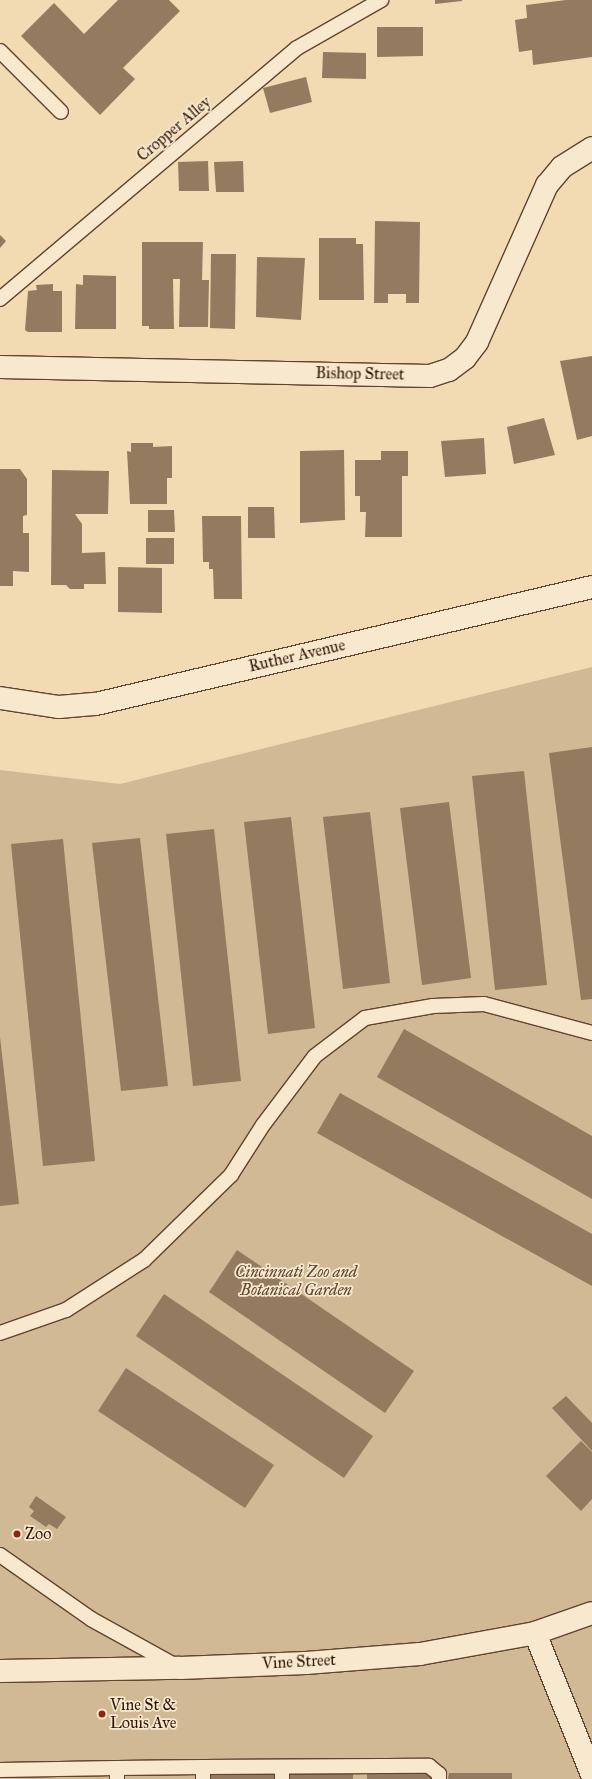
<!DOCTYPE html>
<style>
body{margin:0}
#map{position:relative;width:592px;height:1779px;overflow:hidden;background:#f2dbb3;font-family:"IM FELL Great Primer",serif}
div>[style]{position:absolute}
[style*='--x']{left:calc(var(--x)*1px);top:calc(var(--y)*1px);width:calc(var(--w)*1px);rotate:calc(var(--a)*1deg)}
.green>*{inset:0;background:#d1b995}
.building>*{inset:0;background:#947a5f}
.roads{filter:drop-shadow(1px 0 #60442f) drop-shadow(-1px 0 #60442f) drop-shadow(0 1px #60442f) drop-shadow(0 -1px #60442f)}
.lane>*{height:14px;margin:-7px;padding:0 7px;transform-origin:7px;border-radius:7px;background:#f7e8ce}
.street>*{height:22px;margin:-11px;padding:0 11px;transform-origin:11px;border-radius:11px;background:#f7e8ce}
.secondary>*{height:22px;margin:-11px;padding:0 11px;transform-origin:11px;border-radius:11px;background:#f7e8ce}
.dots>*{width:11px;height:11px;translate:-50% -50%;box-sizing:border-box;border:2px solid #f7e8ce;border-radius:50%}
span{translate:-50% -50%;white-space:nowrap;text-align:center;line-height:1.15;-webkit-text-stroke:3.5px #f7e8ce;paint-order:stroke}
.street-label{font-size:16px;color:#2f1103}
.park-label{font-size:16px;color:#60432f;font-style:italic}
.poi-label{font-size:16px;color:#2f1103}
.left{translate:0 -50%;text-align:left}
</style>
<div id="map">
<div class="green">
<i style="clip-path:polygon(592px 667px,592px 1779px,0 1779px,0 770px,120px 784px)"></i>
</div>
<div class="building">
<i style="clip-path:polygon(118px 0,169px 0,180px 11px,123px 68px,135px 79px,100px 115px,21px 36px,54px 3px,84px 34px)"></i>
<i style="clip-path:polygon(435px 0,462px 0,462px 1px,435px 4px)"></i>
<i style="clip-path:polygon(566px 0,592px 0,592px 57px,533px 65px,532px 50px,519px 52px,515px 20px,527px 18px,526px 5px)"></i>
<i style="clip-path:polygon(377px 27px,423px 27px,423px 56px,377px 57px)"></i>
<i style="clip-path:polygon(323px 52px,366px 53px,366px 79px,322px 78px)"></i>
<i style="clip-path:polygon(306px 77px,312px 102px,270px 113px,263px 88px)"></i>
<i style="clip-path:polygon(208px 161px,209px 191px,179px 191px,178px 162px)"></i>
<i style="clip-path:polygon(243px 161px,244px 192px,216px 192px,214px 162px)"></i>
<i style="clip-path:polygon(375px 221px,420px 222px,419px 303px,406px 303px,406px 294px,388px 294px,388px 303px,374px 303px)"></i>
<i style="clip-path:polygon(0 235px,6px 241px,0 248px)"></i>
<i style="clip-path:polygon(319px 238px,356px 238px,356px 244px,363px 244px,364px 300px,319px 300px)"></i>
<i style="clip-path:polygon(142px 242px,203px 242px,202px 280px,209px 280px,208px 327px,179px 327px,180px 279px,173px 279px,174px 329px,149px 329px,149px 326px,142px 326px)"></i>
<i style="clip-path:polygon(211px 254px,236px 254px,235px 329px,210px 328px)"></i>
<i style="clip-path:polygon(257px 257px,305px 258px,301px 320px,256px 317px)"></i>
<i style="clip-path:polygon(83px 275px,116px 276px,116px 329px,75px 329px,76px 284px,83px 285px)"></i>
<i style="clip-path:polygon(53px 284px,53px 291px,62px 291px,62px 332px,28px 332px,25px 330px,28px 291px,37px 290px,36px 285px)"></i>
<i style="clip-path:polygon(592px 356px,592px 436px,577px 440px,560px 361px)"></i>
<i style="clip-path:polygon(544px 418px,555px 455px,514px 464px,507px 427px)"></i>
<i style="clip-path:polygon(484px 438px,486px 474px,445px 477px,441px 441px)"></i>
<i style="clip-path:polygon(131px 443px,153px 443px,153px 447px,172px 446px,172px 478px,167px 478px,167px 504px,130px 504px,127px 451px,131px 452px)"></i>
<i style="clip-path:polygon(344px 450px,345px 520px,300px 523px,300px 451px)"></i>
<i style="clip-path:polygon(381px 451px,408px 451px,408px 476px,402px 476px,402px 537px,365px 537px,366px 512px,360px 512px,360px 496px,355px 496px,355px 460px,381px 460px)"></i>
<i style="clip-path:polygon(0 469px,20px 469px,27px 479px,27px 515px,23px 516px,23px 533px,29px 533px,29px 572px,13px 571px,13px 586px,0 586px)"></i>
<i style="clip-path:polygon(52px 470px,109px 471px,108px 514px,75px 514px,82px 524px,82px 553px,105px 552px,106px 584px,84px 584px,84px 589px,70px 589px,66px 585px,51px 585px)"></i>
<i style="clip-path:polygon(248px 507px,274px 507px,275px 538px,248px 538px)"></i>
<i style="clip-path:polygon(148px 510px,174px 510px,175px 532px,148px 532px)"></i>
<i style="clip-path:polygon(202px 516px,241px 516px,242px 599px,214px 599px,213px 569px,209px 569px,209px 562px,203px 562px)"></i>
<i style="clip-path:polygon(146px 538px,174px 538px,174px 564px,146px 564px)"></i>
<i style="clip-path:polygon(118px 567px,162px 568px,162px 613px,118px 612px)"></i>
<i style="clip-path:polygon(592px 747px,592px 999px,581px 1000px,549px 753px)"></i>
<i style="clip-path:polygon(524px 771px,547px 985px,495px 990px,472px 776px)"></i>
<i style="clip-path:polygon(449px 802px,471px 978px,422px 985px,400px 808px)"></i>
<i style="clip-path:polygon(370px 812px,390px 983px,343px 989px,323px 817px)"></i>
<i style="clip-path:polygon(291px 817px,315px 1028px,268px 1034px,244px 822px)"></i>
<i style="clip-path:polygon(214px 829px,241px 1081px,193px 1086px,166px 834px)"></i>
<i style="clip-path:polygon(140px 838px,168px 1086px,121px 1091px,92px 843px)"></i>
<i style="clip-path:polygon(63px 839px,95px 1161px,43px 1166px,11px 844px)"></i>
<i style="clip-path:polygon(404px 1029px,592px 1136px,592px 1199px,377px 1077px)"></i>
<i style="clip-path:polygon(0 1037px,19px 1204px,0 1206px)"></i>
<i style="clip-path:polygon(340px 1093px,592px 1234px,592px 1286px,317px 1133px)"></i>
<i style="clip-path:polygon(237px 1250px,414px 1371px,385px 1413px,209px 1292px)"></i>
<i style="clip-path:polygon(164px 1294px,373px 1436px,344px 1478px,136px 1336px)"></i>
<i style="clip-path:polygon(126px 1368px,274px 1465px,245px 1508px,98px 1411px)"></i>
<i style="clip-path:polygon(566px 1396px,592px 1423px,592px 1451px,552px 1408px)"></i>
<i style="clip-path:polygon(581px 1441px,592px 1452px,592px 1499px,581px 1511px,546px 1476px)"></i>
<i style="clip-path:polygon(36px 1496px,66px 1517px,57px 1529px,49px 1524px,46px 1527px,30px 1516px,34px 1511px,29px 1507px)"></i>
<i style="clip-path:polygon(210px 1771px,274px 1771px,274px 1779px,210px 1779px)"></i>
<i style="clip-path:polygon(367px 1771px,431px 1772px,431px 1779px,367px 1779px)"></i>
<i style="clip-path:polygon(289px 1772px,353px 1772px,353px 1779px,289px 1779px)"></i>
<i style="clip-path:polygon(449px 1773px,512px 1773px,512px 1779px,448px 1779px)"></i>
</div>
<div class="roads">
<div class="lane">
<i style="--x:0;--y:51;--w:86;--a:45"></i>
<i style="--x:0;--y:299;--w:389;--a:-40.2"></i>
<i style="--x:297;--y:48;--w:97;--a:-29.7"></i>
<i style="--x:0;--y:1333;--w:70;--a:-19.2"></i>
<i style="--x:66;--y:1310;--w:93;--a:-32.7"></i>
<i style="--x:144;--y:1260;--w:122;--a:-44.3"></i>
<i style="--x:231;--y:1175;--w:59;--a:-57.4"></i>
<i style="--x:263;--y:1125;--w:86;--a:-53"></i>
<i style="--x:315;--y:1056;--w:63;--a:-37.2"></i>
<i style="--x:365;--y:1018;--w:69;--a:-10"></i>
<i style="--x:433;--y:1006;--w:51;--a:-2.2"></i>
<i style="--x:484;--y:1004;--w:112;--a:15"></i>
<i style="--x:0;--y:1555;--w:111;--a:35.1"></i>
<i style="--x:91;--y:1619;--w:99;--a:28.9"></i>
<i style="--x:117;--y:1768;--w:86;--a:-0.7"></i>
<i style="--x:0;--y:1770;--w:117;--a:-1"></i>
<i style="--x:117;--y:1768;--w:11;--a:90"></i>
<i style="--x:203;--y:1779;--w:12;--a:-90"></i>
<i style="--x:203;--y:1767;--w:226;--a:-0.3"></i>
<i style="--x:429;--y:1766;--w:13;--a:39"></i>
<i style="--x:439;--y:1774;--w:5;--a:90"></i>
<i style="--x:282;--y:1779;--w:12;--a:-90"></i>
</div>
<div class="street">
<i style="--x:0;--y:367;--w:430;--a:1.2"></i>
<i style="--x:430;--y:376;--w:20;--a:-18"></i>
<i style="--x:449;--y:370;--w:20;--a:-37"></i>
<i style="--x:465;--y:358;--w:20;--a:-53"></i>
<i style="--x:477;--y:342;--w:172;--a:-66"></i>
<i style="--x:547;--y:185;--w:23;--a:-50"></i>
<i style="--x:562;--y:167;--w:36;--a:-32"></i>
<i style="--x:0;--y:698;--w:60;--a:8.7"></i>
<i style="--x:59;--y:707;--w:37;--a:-5"></i>
<i style="--x:96;--y:704;--w:510;--a:-13.27"></i>
</div>
<div class="secondary">
<i style="--x:535;--y:1633;--w:153;--a:68.1"></i>
<i style="--x:0;--y:1671;--w:180;--a:-1"></i>
<i style="--x:180;--y:1668;--w:126;--a:-2.3"></i>
<i style="--x:306;--y:1663;--w:114;--a:-4.5"></i>
<i style="--x:420;--y:1654;--w:117;--a:-10.3"></i>
<i style="--x:535;--y:1633;--w:60;--a:-19.3"></i>
</div>
</div>
<div class="dots">
<i style="left:17px;top:1534px;background:#8f2418"></i>
<i style="left:102px;top:1714px;background:#8f2418"></i>
</div>
<div class="street-label">
<span style="left:174px;top:129px;rotate:-40deg">Cropper Alley</span>
<span style="left:360px;top:374px;rotate:1deg">Bishop Street</span>
<span style="left:297px;top:656px;rotate:-13deg">Ruther Avenue</span>
<span style="left:299px;top:1662px;rotate:-3deg">Vine Street</span>
</div>
<div class="park-label">
<span style="left:296px;top:1281px">Cincinnati Zoo and<br>Botanical Garden</span>
</div>
<div class="poi-label">
<span class="left" style="left:25px;top:1534px">Zoo</span>
<span class="left" style="left:110px;top:1714px">Vine St &amp;<br>Louis Ave</span>
</div>
</div>
